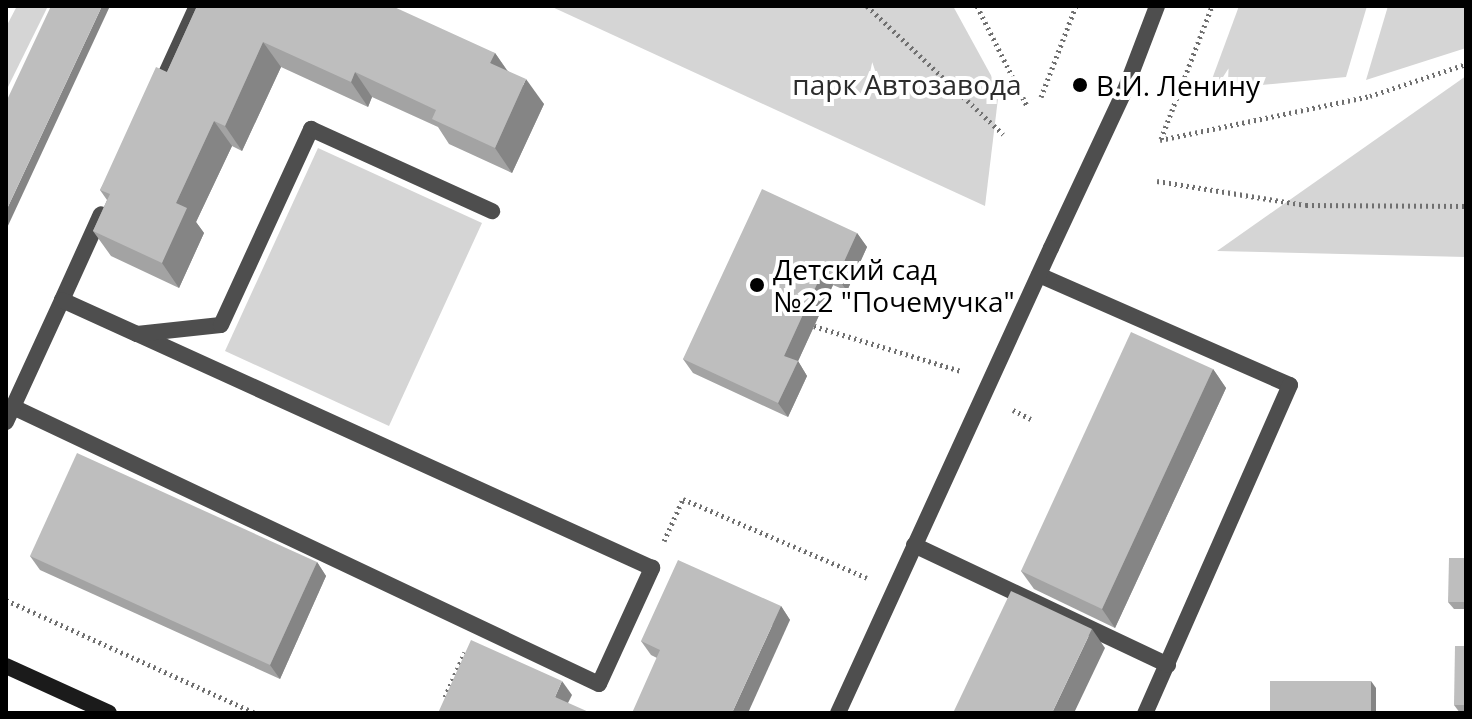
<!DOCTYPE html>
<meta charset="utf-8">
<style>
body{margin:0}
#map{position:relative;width:1472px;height:719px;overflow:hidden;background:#fff;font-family:"Open Sans",sans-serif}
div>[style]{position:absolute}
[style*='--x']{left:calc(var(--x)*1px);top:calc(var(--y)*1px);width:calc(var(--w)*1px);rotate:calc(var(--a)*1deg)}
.green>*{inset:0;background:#d5d5d5}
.path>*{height:5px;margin-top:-2.5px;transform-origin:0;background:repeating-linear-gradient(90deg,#707070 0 2px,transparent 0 6px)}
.service>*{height:16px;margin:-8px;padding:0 8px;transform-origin:8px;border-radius:8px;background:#4e4e4e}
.pedestrian>*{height:16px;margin:-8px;padding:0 8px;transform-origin:8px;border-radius:8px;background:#4e4e4e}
.minor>*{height:16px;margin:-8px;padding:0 8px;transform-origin:8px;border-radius:8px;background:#4e4e4e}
.secondary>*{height:16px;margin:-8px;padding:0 8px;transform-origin:8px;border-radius:8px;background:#1b1b1b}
.wall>*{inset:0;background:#a3a3a3}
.shaded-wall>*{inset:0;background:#858585}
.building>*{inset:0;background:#bebebe}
.dots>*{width:22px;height:22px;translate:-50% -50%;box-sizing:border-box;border:4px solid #fff;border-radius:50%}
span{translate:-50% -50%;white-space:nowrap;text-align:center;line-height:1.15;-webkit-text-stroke:8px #fff;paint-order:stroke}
.park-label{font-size:28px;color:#2c2c2c}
.poi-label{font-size:28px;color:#000}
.left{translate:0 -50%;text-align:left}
.frame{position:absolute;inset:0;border:8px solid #000;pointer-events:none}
</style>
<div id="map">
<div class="green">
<i style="clip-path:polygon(17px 6px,48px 6px,6px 91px,6px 27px)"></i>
<i style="clip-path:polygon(550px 6px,953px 6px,999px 90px,985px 206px)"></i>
<i style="clip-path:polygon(1239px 6px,1367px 6px,1346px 77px,1208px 90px)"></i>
<i style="clip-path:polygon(1388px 6px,1466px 6px,1466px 48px,1366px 80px)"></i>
<i style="clip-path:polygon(1466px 76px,1466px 257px,1217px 251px)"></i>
<i style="clip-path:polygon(318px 148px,482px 223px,389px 426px,225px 351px)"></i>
</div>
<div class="path">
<i style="--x:867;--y:6;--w:187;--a:43.3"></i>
<i style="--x:977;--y:6;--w:112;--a:63.4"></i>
<i style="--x:1041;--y:97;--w:97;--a:-69"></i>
<i style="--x:1161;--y:139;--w:142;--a:-69"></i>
<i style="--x:1160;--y:140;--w:215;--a:-11.8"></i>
<i style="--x:1370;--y:96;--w:101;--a:-18.4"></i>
<i style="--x:1157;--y:181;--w:151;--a:9.2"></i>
<i style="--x:1306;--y:205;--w:160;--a:0.4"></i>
<i style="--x:814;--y:326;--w:154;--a:17"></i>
<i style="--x:1013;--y:410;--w:20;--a:27"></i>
<i style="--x:664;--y:541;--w:46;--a:-65.7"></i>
<i style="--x:683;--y:499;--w:200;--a:23.2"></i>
<i style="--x:6;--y:600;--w:273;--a:24.4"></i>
<i style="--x:445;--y:697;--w:49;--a:-66"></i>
</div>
<div class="service">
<i style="--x:158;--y:91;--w:94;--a:-65.4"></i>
<i style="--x:1039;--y:275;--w:274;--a:23.7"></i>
<i style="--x:1290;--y:385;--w:359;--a:113.8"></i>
<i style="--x:62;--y:300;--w:94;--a:-65.6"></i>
<i style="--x:13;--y:407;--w:648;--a:25.3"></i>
<i style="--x:599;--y:684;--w:128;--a:-65.4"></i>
<i style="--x:652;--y:568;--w:566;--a:-155.56"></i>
<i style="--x:6;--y:422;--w:134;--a:-65.3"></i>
<i style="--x:62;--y:300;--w:82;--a:24.4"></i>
<i style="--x:137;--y:334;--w:84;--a:-6.1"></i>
<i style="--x:221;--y:325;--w:216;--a:-65.3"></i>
<i style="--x:311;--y:129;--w:199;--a:24.4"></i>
<i style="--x:914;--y:545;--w:281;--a:25.3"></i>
</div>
<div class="pedestrian">
<i style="--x:1051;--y:248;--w:174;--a:-64.9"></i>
<i style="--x:1125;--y:90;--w:90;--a:-69.1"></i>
</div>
<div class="minor">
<i style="--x:838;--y:713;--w:511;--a:-65.39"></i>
</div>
<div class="secondary">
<i style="--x:6;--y:666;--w:113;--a:24.5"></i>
</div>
<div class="wall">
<i style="clip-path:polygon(197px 6px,495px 53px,507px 70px,544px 104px,512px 173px,449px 144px,438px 127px,372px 97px,368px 107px,281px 67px,242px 151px,232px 146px,196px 222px,204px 233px,179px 288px,111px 256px,93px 231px,107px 200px,100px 190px,167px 72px)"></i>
<i style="clip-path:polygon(857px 233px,867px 247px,847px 291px,833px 285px,814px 326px,798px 361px,807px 376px,788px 417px,693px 373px,683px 359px)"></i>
<i style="clip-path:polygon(1213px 369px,1226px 388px,1115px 628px,1034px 589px,1021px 571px)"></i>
<i style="clip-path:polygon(30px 556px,317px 562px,326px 576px,280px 679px,40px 570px)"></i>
<i style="clip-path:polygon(1466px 558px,1466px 609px,1454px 609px,1448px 602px)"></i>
<i style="clip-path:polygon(781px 606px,790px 620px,657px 658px,651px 655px,641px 641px)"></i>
<i style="clip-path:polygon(1466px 646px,1466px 713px,1460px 713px,1454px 705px)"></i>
</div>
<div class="shaded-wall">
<i style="clip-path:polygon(102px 6px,110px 6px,6px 230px,6px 211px)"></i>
<i style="clip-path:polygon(263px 42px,281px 67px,242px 151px,225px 126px)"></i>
<i style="clip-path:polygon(495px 53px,512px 78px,490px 63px)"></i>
<i style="clip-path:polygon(355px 72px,372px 97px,368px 107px,351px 82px)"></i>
<i style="clip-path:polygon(526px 79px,544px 104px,512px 173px,495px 148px)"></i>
<i style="clip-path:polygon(214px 121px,232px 146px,196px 222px,204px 233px,179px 288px,162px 263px,176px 203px)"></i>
<i style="clip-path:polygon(857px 233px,867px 247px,847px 291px,837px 277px)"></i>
<i style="clip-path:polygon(823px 271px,833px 285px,794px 370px,784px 356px)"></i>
<i style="clip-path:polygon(798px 361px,807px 376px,788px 417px,778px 403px)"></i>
<i style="clip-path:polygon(1213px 369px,1226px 388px,1115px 628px,1102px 609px)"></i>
<i style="clip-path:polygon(317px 562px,326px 576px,280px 679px,270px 665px)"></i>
<i style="clip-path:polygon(781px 606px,790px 620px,748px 713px,732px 713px)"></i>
<i style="clip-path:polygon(1092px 629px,1105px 648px,1074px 713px,1052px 713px)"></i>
<i style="clip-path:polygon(562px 681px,572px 695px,564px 711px,555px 697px)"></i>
<i style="clip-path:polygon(1371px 681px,1376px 688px,1376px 713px,1371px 713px)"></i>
</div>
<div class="building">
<i style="clip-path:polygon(51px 6px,102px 6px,6px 211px,6px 102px)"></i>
<i style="clip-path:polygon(197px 6px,392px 6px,495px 53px,490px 63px,526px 79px,495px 148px,432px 119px,436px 110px,355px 72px,351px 82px,263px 42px,225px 126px,214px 121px,176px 203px,187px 208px,162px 263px,93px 231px,110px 194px,100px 190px,156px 67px,167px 72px)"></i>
<i style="clip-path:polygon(762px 189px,857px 233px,837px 277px,823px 271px,804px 312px,784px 356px,798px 361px,778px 403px,683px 359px)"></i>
<i style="clip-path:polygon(1131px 332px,1213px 369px,1102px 609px,1021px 571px)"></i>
<i style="clip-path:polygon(77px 453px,317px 562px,270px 665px,30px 556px)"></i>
<i style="clip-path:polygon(1449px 558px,1466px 558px,1466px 602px,1448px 602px)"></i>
<i style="clip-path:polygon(678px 560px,781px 606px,732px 713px,632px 713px,660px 650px,641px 641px)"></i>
<i style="clip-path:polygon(1011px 591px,1092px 629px,1052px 713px,953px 713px)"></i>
<i style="clip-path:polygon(471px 640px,562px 681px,555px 697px,591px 713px,438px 713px)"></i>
<i style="clip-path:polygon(1455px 646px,1466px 646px,1466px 705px,1454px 705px)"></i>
<i style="clip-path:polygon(1270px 681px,1371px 681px,1371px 713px,1270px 713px)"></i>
</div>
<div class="dots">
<i style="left:1080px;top:85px;background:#000"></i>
<i style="left:757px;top:285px;background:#000"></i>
</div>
<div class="park-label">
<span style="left:907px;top:84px">парк Автозавода</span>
</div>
<div class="poi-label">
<span class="left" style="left:1096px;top:85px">В.И. Ленину</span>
<span class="left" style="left:773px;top:285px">Детский сад<br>№22 "Почемучка"</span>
</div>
<div class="frame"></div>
</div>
